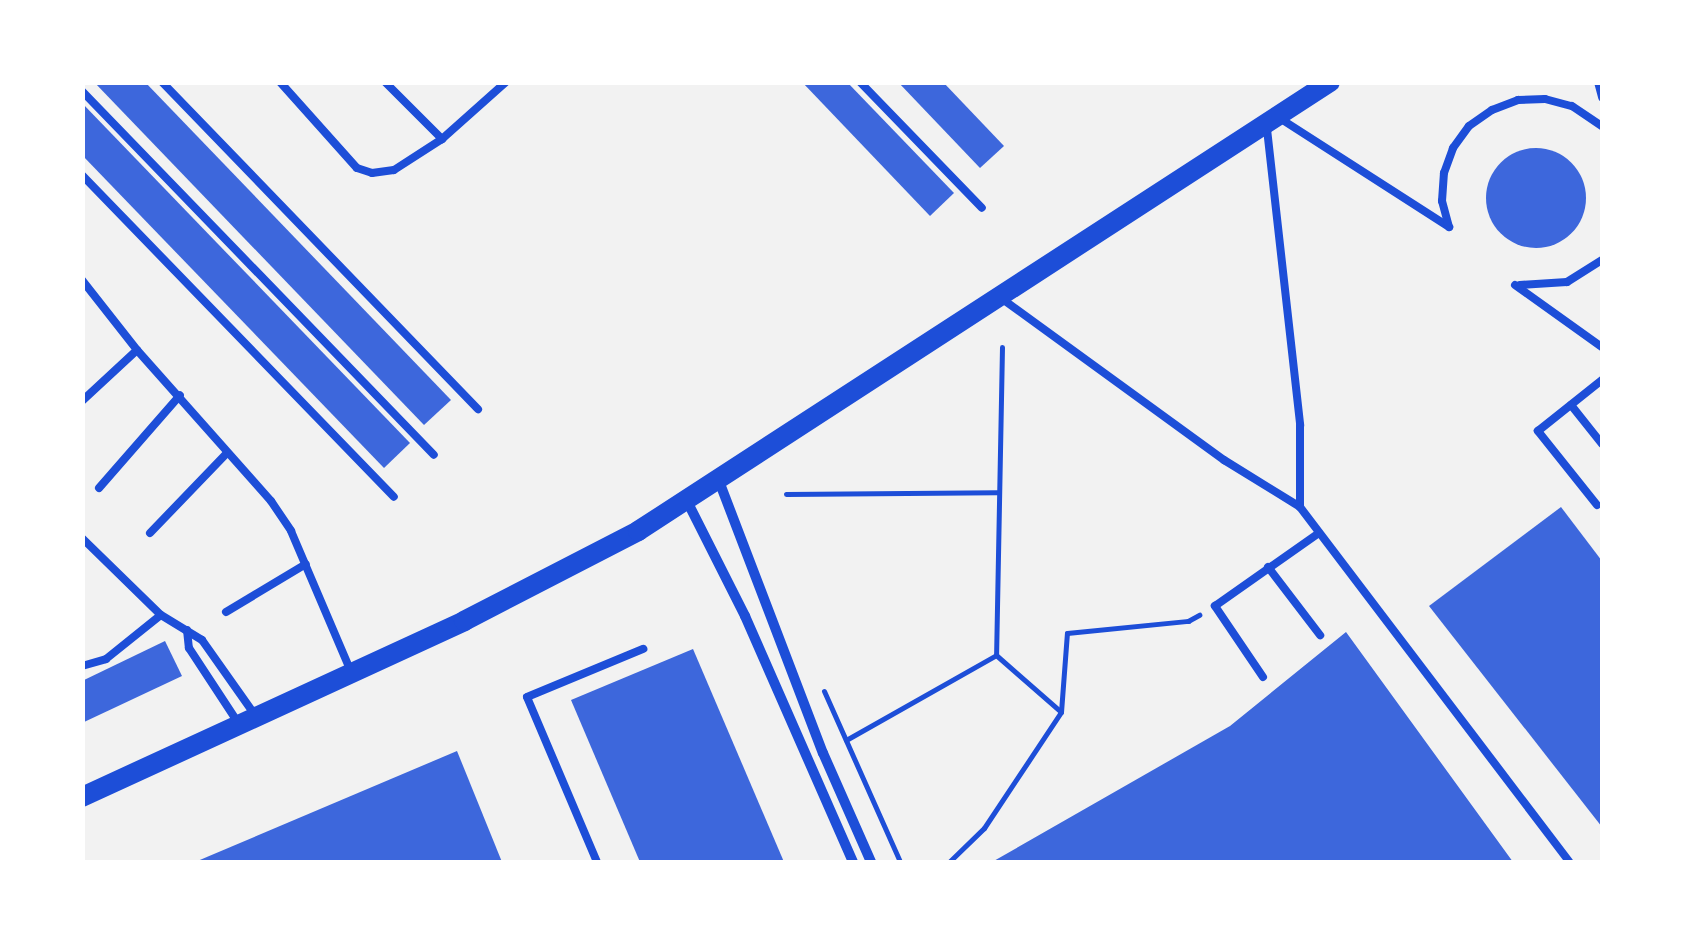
<!DOCTYPE html>
<style>
body{margin:0}
#map{position:relative;width:1685px;height:945px;overflow:hidden;background:#f2f2f2;font-family:Lato,sans-serif}
div>[style]{position:absolute}
[style*='--x']{left:calc(var(--x)*1px);top:calc(var(--y)*1px);width:calc(var(--w)*1px);rotate:calc(var(--a)*1deg)}
.building>*{inset:0;background:#3d67dc}
.round{border-radius:50%}
.path>*{height:5px;margin:-2.5px;padding:0 2.5px;transform-origin:2.5px;border-radius:2.5px;background:#1d4ed8}
.service>*{height:8px;margin:-4px;padding:0 4px;transform-origin:4px;border-radius:4px;background:#1d4ed8}
.minor>*{height:10px;margin:-5px;padding:0 5px;transform-origin:5px;border-radius:5px;background:#1d4ed8}
.secondary>*{height:20px;margin:-10px;padding:0 10px;transform-origin:10px;border-radius:10px;background:#1d4ed8}
span{translate:-50% -50%;white-space:nowrap;text-align:center;line-height:1.15;-webkit-text-stroke:8px #fff;paint-order:stroke}
.frame{position:absolute;inset:0;border:85px solid #fff;pointer-events:none}
</style>
<div id="map">
<div class="building">
<i style="clip-path:polygon(94px 82px,145px 82px,451px 400px,424px 425px)"></i>
<i style="clip-path:polygon(802px 82px,847px 82px,954px 193px,930px 216px)"></i>
<i style="clip-path:polygon(898px 82px,943px 82px,1004px 146px,980px 168px)"></i>
<i style="clip-path:polygon(82px 103px,410px 443px,384px 468px,82px 155px)"></i>
<i class="round" style="left:1486px;top:148px;width:100px;height:100px"></i>
<i style="clip-path:polygon(1561px 507px,1602px 561px,1602px 827px,1429px 606px)"></i>
<i style="clip-path:polygon(1346px 632px,1513px 862px,992px 862px,1230px 726px)"></i>
<i style="clip-path:polygon(165px 641px,182px 676px,82px 723px,82px 681px)"></i>
<i style="clip-path:polygon(693px 649px,784px 862px,640px 862px,571px 700px)"></i>
<i style="clip-path:polygon(457px 751px,502px 862px,195px 862px)"></i>
</div>
<div class="path">
<i style="--x:1002;--y:347;--w:308;--a:91.1"></i>
<i style="--x:996;--y:655;--w:86;--a:41.2"></i>
<i style="--x:786;--y:494;--w:211;--a:-0.5"></i>
<i style="--x:824;--y:691;--w:187;--a:66"></i>
<i style="--x:846;--y:740;--w:172;--a:-29.5"></i>
<i style="--x:949;--y:862;--w:49;--a:-44.2"></i>
<i style="--x:984;--y:828;--w:139;--a:-56.4"></i>
<i style="--x:1061;--y:712;--w:79;--a:-85.7"></i>
<i style="--x:1067;--y:633;--w:122;--a:-5.7"></i>
<i style="--x:1188;--y:621;--w:13;--a:-29"></i>
</div>
<div class="service">
<i style="--x:162;--y:82;--w:455;--a:46"></i>
<i style="--x:280;--y:82;--w:115;--a:48.2"></i>
<i style="--x:357;--y:168;--w:16;--a:18"></i>
<i style="--x:372;--y:173;--w:22;--a:-8"></i>
<i style="--x:394;--y:170;--w:57;--a:-32.9"></i>
<i style="--x:385;--y:82;--w:81;--a:45"></i>
<i style="--x:442;--y:139;--w:86;--a:-41.7"></i>
<i style="--x:860;--y:82;--w:175;--a:45.9"></i>
<i style="--x:1598;--y:82;--w:16;--a:75"></i>
<i style="--x:82;--y:91;--w:506;--a:45.96"></i>
<i style="--x:1281;--y:119;--w:200;--a:32.7"></i>
<i style="--x:1267;--y:129;--w:298;--a:83.6"></i>
<i style="--x:1300;--y:425;--w:82;--a:90"></i>
<i style="--x:82;--y:175;--w:448;--a:45.9"></i>
<i style="--x:1449;--y:227;--w:27;--a:-105"></i>
<i style="--x:1442;--y:201;--w:28;--a:-86"></i>
<i style="--x:1444;--y:173;--w:27;--a:-70"></i>
<i style="--x:1453;--y:148;--w:27;--a:-54"></i>
<i style="--x:1469;--y:126;--w:28;--a:-35"></i>
<i style="--x:1492;--y:110;--w:28;--a:-21"></i>
<i style="--x:1518;--y:100;--w:27;--a:-2"></i>
<i style="--x:1545;--y:99;--w:28;--a:15"></i>
<i style="--x:1572;--y:106;--w:36;--a:34"></i>
<i style="--x:82;--y:280;--w:89;--a:51.8"></i>
<i style="--x:137;--y:350;--w:202;--a:48.4"></i>
<i style="--x:271;--y:501;--w:36;--a:56"></i>
<i style="--x:291;--y:531;--w:153;--a:66.9"></i>
<i style="--x:1515;--y:285;--w:107;--a:35.5"></i>
<i style="--x:1520;--y:285;--w:47;--a:-3.7"></i>
<i style="--x:1567;--y:282;--w:41;--a:-32.2"></i>
<i style="--x:1001;--y:298;--w:276;--a:36"></i>
<i style="--x:1224;--y:460;--w:89;--a:31.7"></i>
<i style="--x:1300;--y:507;--w:445;--a:52.8"></i>
<i style="--x:82;--y:401;--w:75;--a:-42.8"></i>
<i style="--x:1571;--y:405;--w:50;--a:51.5"></i>
<i style="--x:99;--y:488;--w:123;--a:-48.9"></i>
<i style="--x:1597;--y:505;--w:95;--a:-128.6"></i>
<i style="--x:1538;--y:431;--w:82;--a:-38.6"></i>
<i style="--x:150;--y:533;--w:111;--a:-46.1"></i>
<i style="--x:82;--y:538;--w:110;--a:44.3"></i>
<i style="--x:161;--y:615;--w:48;--a:31.4"></i>
<i style="--x:202;--y:640;--w:92;--a:54.8"></i>
<i style="--x:1268;--y:567;--w:86;--a:52.6"></i>
<i style="--x:226;--y:612;--w:93;--a:-31"></i>
<i style="--x:187;--y:630;--w:18;--a:84"></i>
<i style="--x:189;--y:648;--w:87;--a:56.7"></i>
<i style="--x:82;--y:666;--w:25;--a:-16"></i>
<i style="--x:106;--y:659;--w:70;--a:-38.7"></i>
<i style="--x:1263;--y:677;--w:86;--a:-124.1"></i>
<i style="--x:1215;--y:606;--w:127;--a:-35.1"></i>
<i style="--x:597;--y:862;--w:179;--a:-113"></i>
<i style="--x:527;--y:697;--w:126;--a:-22.5"></i>
</div>
<div class="minor">
<i style="--x:719;--y:481;--w:291;--a:69.1"></i>
<i style="--x:823;--y:753;--w:119;--a:66.2"></i>
<i style="--x:687;--y:501;--w:129;--a:63.2"></i>
<i style="--x:745;--y:616;--w:269;--a:66.3"></i>
</div>
<div class="secondary">
<i style="--x:82;--y:797;--w:421;--a:-24.7"></i>
<i style="--x:464;--y:621;--w:196;--a:-27.3"></i>
<i style="--x:638;--y:531;--w:825;--a:-32.98"></i>
</div>
<div class="frame"></div>
</div>
